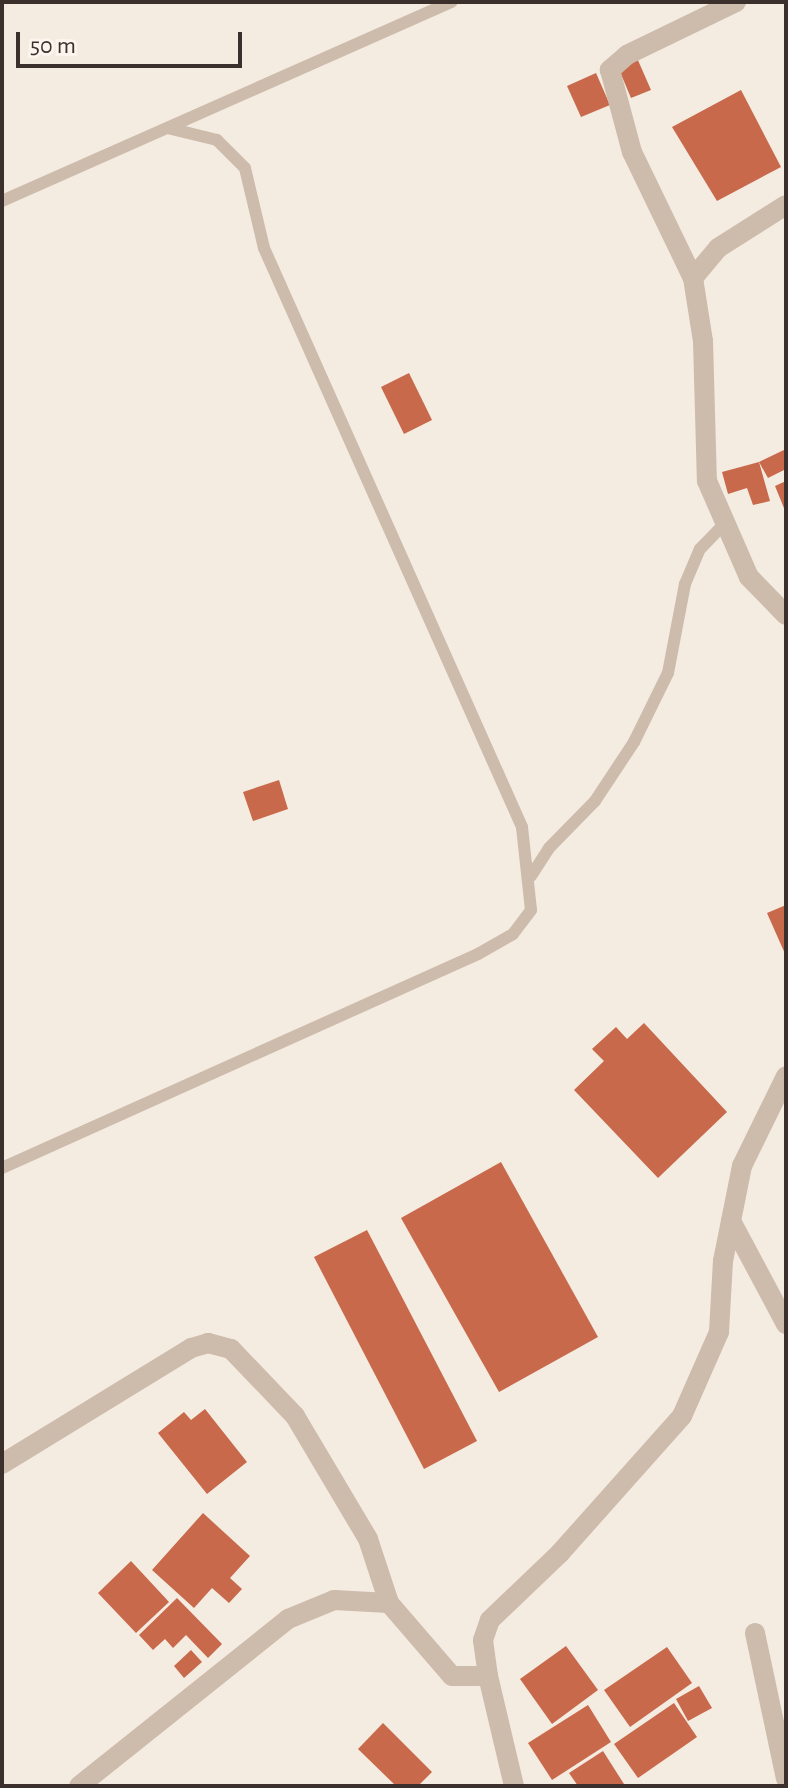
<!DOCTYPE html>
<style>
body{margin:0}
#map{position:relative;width:788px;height:1788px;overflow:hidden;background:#f4ebe1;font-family:"Alegreya Sans",sans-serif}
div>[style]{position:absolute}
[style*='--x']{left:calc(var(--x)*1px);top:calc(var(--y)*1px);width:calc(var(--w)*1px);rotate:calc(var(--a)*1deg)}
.building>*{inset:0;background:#c8694b}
.lane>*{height:12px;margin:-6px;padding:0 6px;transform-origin:6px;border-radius:6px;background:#cdbbac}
.street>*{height:20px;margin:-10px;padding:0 10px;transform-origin:10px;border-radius:10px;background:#cdbbac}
span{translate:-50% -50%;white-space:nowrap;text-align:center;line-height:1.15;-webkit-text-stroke:6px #fbf5ee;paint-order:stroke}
.frame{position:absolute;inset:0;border:4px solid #3b302b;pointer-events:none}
.scale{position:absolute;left:16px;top:32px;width:226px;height:36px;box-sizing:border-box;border:4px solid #3b302b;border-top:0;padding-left:10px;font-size:24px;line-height:28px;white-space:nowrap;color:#3b302b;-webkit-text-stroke:6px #fbf5ee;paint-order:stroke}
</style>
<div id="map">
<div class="building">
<i style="clip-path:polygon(637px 58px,651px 90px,631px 98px,618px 67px)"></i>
<i style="clip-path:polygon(596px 73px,610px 105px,581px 117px,567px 86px)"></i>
<i style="clip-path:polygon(741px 90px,781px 167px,717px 201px,672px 127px)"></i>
<i style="clip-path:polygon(409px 373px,432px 420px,404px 434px,381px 387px)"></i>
<i style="clip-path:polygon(786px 449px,786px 469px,768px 478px,759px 462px)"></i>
<i style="clip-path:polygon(759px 462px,770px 501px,753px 505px,747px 488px,728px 494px,722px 472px)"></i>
<i style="clip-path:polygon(786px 481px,786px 513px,775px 486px)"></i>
<i style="clip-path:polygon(279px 780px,288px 809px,253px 821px,243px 792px)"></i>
<i style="clip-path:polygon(786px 905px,786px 956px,767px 913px)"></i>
<i style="clip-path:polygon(644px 1023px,727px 1112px,658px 1178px,574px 1090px,604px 1061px,592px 1049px,616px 1027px,627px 1039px)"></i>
<i style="clip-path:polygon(501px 1162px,598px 1337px,499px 1392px,401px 1218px)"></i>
<i style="clip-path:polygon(367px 1230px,477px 1441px,424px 1469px,314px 1257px)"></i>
<i style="clip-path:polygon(205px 1409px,247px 1462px,207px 1494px,158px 1433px,184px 1412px,191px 1420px)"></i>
<i style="clip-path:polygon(203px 1513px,250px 1556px,230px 1578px,242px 1589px,229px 1603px,212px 1588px,194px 1608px,152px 1570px)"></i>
<i style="clip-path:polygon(131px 1561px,169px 1602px,136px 1633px,98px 1593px)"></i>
<i style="clip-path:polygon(177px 1598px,222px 1644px,208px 1658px,186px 1635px,173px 1648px,165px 1639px,153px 1650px,139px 1635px)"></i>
<i style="clip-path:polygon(566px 1646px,598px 1690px,552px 1724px,520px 1679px)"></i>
<i style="clip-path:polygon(667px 1647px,692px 1683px,630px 1727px,604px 1690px)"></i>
<i style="clip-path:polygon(191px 1650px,202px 1662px,184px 1678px,174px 1666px)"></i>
<i style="clip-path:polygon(699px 1686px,712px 1708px,688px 1721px,676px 1699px)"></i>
<i style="clip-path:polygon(674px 1703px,697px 1737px,638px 1778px,614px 1744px)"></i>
<i style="clip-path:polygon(588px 1705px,611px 1742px,552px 1780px,528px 1743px)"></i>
<i style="clip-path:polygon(383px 1723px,432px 1772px,418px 1786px,396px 1786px,358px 1749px)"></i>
<i style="clip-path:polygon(603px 1751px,624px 1784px,578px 1786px,569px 1773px)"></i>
</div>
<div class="lane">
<i style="--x:2;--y:201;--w:492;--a:-23.9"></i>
<i style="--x:531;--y:876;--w:33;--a:-57"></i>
<i style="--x:549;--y:848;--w:66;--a:-45.6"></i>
<i style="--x:595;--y:801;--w:71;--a:-56.5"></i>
<i style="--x:634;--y:742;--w:77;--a:-63.8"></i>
<i style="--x:668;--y:673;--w:91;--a:-79.2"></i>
<i style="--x:685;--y:584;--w:38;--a:-67"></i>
<i style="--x:700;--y:549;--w:36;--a:-46"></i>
<i style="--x:2;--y:1168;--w:522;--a:-24.21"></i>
<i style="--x:478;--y:954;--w:40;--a:-29.7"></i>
<i style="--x:513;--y:934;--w:30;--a:-53"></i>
<i style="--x:531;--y:910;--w:83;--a:-96.2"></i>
<i style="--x:522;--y:827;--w:634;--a:-114.02"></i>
<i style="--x:264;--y:248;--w:82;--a:-103.4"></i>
<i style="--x:245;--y:168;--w:40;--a:-135"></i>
<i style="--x:217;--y:140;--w:50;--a:-166.2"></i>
</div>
<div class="street">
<i style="--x:736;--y:2;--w:121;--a:154.1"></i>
<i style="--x:627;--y:55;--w:23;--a:139"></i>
<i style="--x:610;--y:70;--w:85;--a:75"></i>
<i style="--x:632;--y:152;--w:140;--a:64.2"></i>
<i style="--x:693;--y:278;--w:64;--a:81"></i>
<i style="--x:703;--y:341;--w:140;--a:88.4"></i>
<i style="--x:707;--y:481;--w:105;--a:66.4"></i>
<i style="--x:749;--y:577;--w:53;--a:45.8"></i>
<i style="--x:693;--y:278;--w:39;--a:-50"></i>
<i style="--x:718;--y:248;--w:80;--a:-32.3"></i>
<i style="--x:731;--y:1221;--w:117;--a:61.9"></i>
<i style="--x:2;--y:1464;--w:222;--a:-31.5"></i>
<i style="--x:191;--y:1348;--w:18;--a:-16"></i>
<i style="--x:208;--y:1343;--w:24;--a:15"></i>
<i style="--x:231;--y:1349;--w:93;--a:46.3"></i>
<i style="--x:295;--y:1416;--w:143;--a:59.3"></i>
<i style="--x:368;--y:1539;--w:67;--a:71.8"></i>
<i style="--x:755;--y:1633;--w:149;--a:78"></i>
<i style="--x:79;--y:1786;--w:268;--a:-38.6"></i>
<i style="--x:288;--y:1619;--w:50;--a:-22.4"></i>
<i style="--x:334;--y:1600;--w:55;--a:3.1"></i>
<i style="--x:389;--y:1603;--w:96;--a:49.2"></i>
<i style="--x:452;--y:1676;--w:36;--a:0"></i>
<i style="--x:514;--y:1786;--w:113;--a:-103.3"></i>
<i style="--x:488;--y:1676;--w:36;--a:-98"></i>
<i style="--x:483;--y:1640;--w:21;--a:-71"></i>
<i style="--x:490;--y:1620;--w:97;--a:-43.7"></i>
<i style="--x:560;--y:1553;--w:183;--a:-48.3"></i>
<i style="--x:682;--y:1416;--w:92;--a:-66.2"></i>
<i style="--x:719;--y:1332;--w:71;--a:-86.8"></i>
<i style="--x:723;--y:1261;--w:97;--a:-78.7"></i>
<i style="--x:742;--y:1166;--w:100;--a:-63.9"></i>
</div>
<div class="frame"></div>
<div class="scale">50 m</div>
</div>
